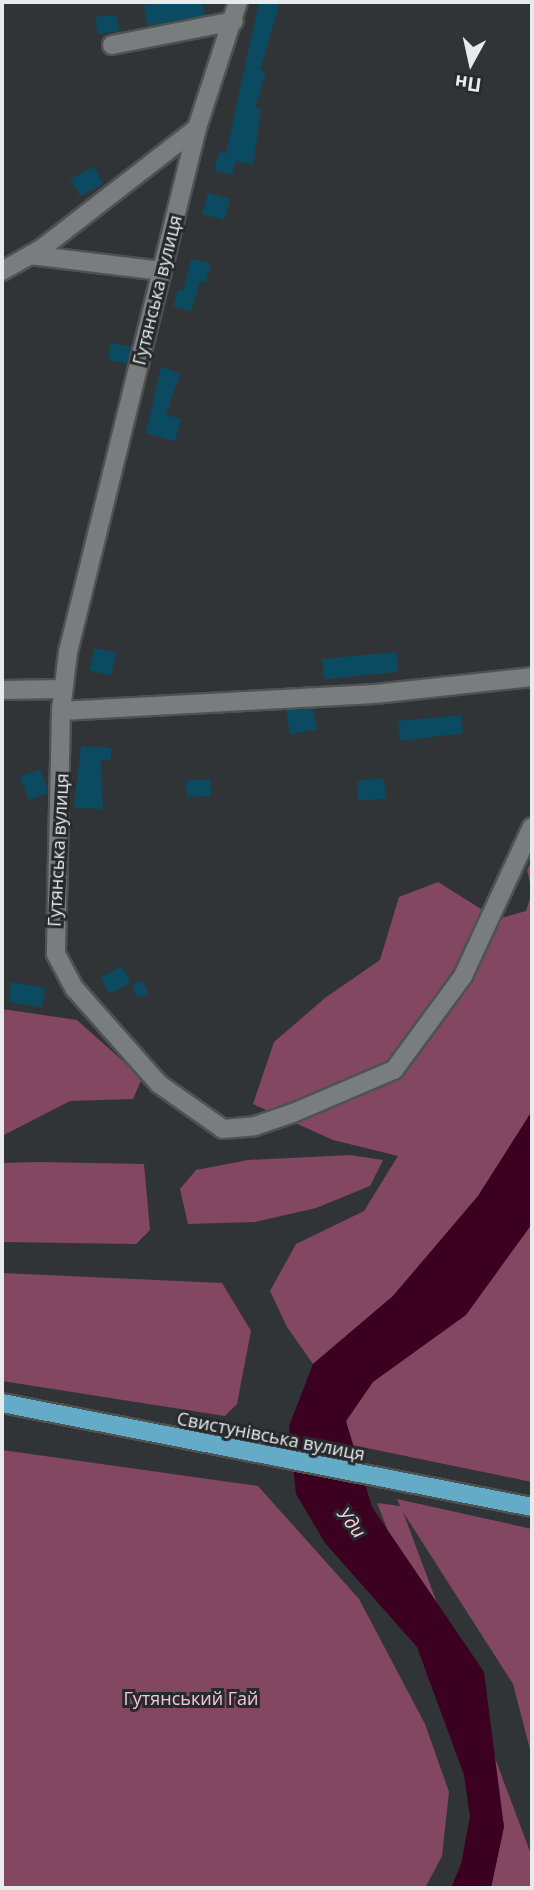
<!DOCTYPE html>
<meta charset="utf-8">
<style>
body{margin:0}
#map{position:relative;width:534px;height:1890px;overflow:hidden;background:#313436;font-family:"Open Sans",sans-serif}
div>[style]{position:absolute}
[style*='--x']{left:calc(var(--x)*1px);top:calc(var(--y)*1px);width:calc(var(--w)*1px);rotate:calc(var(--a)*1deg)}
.green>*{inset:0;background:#844761}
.water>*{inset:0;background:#3c0120}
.building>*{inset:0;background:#0b4b62}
.roads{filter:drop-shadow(2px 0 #4f5253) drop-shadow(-2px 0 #4f5253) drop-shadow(0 2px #4f5253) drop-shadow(0 -2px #4f5253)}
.minor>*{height:18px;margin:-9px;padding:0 9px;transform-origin:9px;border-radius:9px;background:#797d7e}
.major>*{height:18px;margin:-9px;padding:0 9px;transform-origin:9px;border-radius:9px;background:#63abc7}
span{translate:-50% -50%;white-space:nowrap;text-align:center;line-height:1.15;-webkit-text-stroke:6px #272a2c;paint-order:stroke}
.street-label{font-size:18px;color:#e8ebec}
.park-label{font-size:18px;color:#f6c6d8}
.water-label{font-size:19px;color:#ffcee0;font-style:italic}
.frame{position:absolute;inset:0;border:4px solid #e8ebec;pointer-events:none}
.north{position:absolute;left:436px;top:28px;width:70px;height:70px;-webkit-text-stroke:5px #272a2c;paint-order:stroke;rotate:188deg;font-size:19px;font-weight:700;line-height:28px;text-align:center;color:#e8ebec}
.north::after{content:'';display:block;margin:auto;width:24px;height:32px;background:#e8ebec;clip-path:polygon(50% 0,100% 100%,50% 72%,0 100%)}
</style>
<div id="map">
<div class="green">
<i style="clip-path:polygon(532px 859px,532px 1111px,478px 1196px,393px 1296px,313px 1364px,287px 1327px,270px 1291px,296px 1244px,364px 1211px,398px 1156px,333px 1140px,253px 1104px,274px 1042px,325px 998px,380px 960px,399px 897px,438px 882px,497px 919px,526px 911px,532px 892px,527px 870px)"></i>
<i style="clip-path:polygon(2px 1009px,77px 1020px,142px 1078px,133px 1099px,70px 1101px,2px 1136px)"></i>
<i style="clip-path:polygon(350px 1155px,383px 1160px,370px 1186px,316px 1208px,255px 1222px,188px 1224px,180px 1189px,196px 1170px,248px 1160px)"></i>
<i style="clip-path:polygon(38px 1162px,144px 1164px,150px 1230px,136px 1244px,2px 1242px,2px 1163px)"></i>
<i style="clip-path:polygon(532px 1221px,532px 1482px,352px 1445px,346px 1421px,375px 1378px)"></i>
<i style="clip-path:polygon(2px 1273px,222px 1283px,251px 1331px,237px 1404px,225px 1416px,2px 1381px)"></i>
<i style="clip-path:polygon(2px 1450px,258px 1486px,359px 1599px,425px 1724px,449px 1792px,442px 1856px,425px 1888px,2px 1888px)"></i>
<i style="clip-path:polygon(397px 1499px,532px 1529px,532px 1757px,513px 1684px,403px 1512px,532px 1857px,532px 1888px,491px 1888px,504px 1824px,377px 1503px,400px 1506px)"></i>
</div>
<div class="water">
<i style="clip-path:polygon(532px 1111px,532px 1224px,466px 1315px,373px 1382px,346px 1421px,372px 1507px,484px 1672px,504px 1827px,491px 1888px,451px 1888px,461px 1864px,470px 1817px,464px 1775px,417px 1647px,325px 1543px,296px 1494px,289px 1426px,313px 1364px,393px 1296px,478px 1196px)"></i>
</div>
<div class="building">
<i style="clip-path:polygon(171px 2px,202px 2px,205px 15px,147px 26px,144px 5px)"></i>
<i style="clip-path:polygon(259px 2px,280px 2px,260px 70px,266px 71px,255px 108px,261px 109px,253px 165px,236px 161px,232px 175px,214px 170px,219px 152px,226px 154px)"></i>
<i style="clip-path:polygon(116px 15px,119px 31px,98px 34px,95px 17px)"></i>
<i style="clip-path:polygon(94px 167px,103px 184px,80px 196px,70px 179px)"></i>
<i style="clip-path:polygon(208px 193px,230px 199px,224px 220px,202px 214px)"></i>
<i style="clip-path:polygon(191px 259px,211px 263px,206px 282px,200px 281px,191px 311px,173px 306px,178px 290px,183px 291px)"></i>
<i style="clip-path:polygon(111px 343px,131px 347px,127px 364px,108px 360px)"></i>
<i style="clip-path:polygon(161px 367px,180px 373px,166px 415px,181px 419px,175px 441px,146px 433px)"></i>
<i style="clip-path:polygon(95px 648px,116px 653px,111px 676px,89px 670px)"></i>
<i style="clip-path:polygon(396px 652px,398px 672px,324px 679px,322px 659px)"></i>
<i style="clip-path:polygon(313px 709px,317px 730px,290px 734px,286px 710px)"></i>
<i style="clip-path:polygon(461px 715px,463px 733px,400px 741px,398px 721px)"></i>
<i style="clip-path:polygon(81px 746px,111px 748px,111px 759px,101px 760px,103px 809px,74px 808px)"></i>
<i style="clip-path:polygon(40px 769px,48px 793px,29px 800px,20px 777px)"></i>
<i style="clip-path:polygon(384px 778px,386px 798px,359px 801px,357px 781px)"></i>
<i style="clip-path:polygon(210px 779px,211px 796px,187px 797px,186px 781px)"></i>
<i style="clip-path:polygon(122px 967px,131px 982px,109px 994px,101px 977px)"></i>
<i style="clip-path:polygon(143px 981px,148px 994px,137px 998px,132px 985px)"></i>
<i style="clip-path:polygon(11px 982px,45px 988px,42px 1007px,9px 1002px)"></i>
</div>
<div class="roads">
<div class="minor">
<i style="--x:112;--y:45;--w:124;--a:-11.1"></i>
<i style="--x:197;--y:128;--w:133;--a:-72"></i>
<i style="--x:30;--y:255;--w:133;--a:6.9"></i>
<i style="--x:2;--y:271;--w:45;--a:-29.4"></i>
<i style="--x:41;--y:249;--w:197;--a:-37.8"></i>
<i style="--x:197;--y:128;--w:540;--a:103.83"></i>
<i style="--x:68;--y:652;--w:59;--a:96.8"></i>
<i style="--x:61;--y:711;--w:243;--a:91.2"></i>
<i style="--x:56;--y:954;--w:40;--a:62"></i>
<i style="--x:75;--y:989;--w:127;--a:48.5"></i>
<i style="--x:159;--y:1084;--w:78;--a:35.1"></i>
<i style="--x:223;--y:1129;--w:32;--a:-5"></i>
<i style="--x:255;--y:1126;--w:40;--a:-18.9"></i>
<i style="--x:293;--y:1113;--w:110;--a:-23.1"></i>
<i style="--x:394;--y:1070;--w:117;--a:-53.7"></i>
<i style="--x:463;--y:976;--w:164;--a:-65.2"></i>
<i style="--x:2;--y:690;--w:60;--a:-1"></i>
<i style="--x:61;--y:711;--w:314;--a:-3.1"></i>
<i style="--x:375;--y:694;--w:158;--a:-6.2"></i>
</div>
<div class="major">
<i style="--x:2;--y:1403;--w:540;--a:11.1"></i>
</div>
</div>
<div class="street-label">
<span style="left:157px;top:290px;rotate:-76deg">Гутянська вулиця</span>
<span style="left:58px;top:850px;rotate:-87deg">Гутянська вулиця</span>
<span style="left:271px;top:1436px;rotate:11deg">Свистунівська вулиця</span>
</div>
<div class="park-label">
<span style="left:191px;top:1698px">Гутянський Гай</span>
</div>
<div class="water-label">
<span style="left:351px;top:1523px;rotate:52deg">Уди</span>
</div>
<div class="frame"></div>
<div class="north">Пн</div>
</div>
